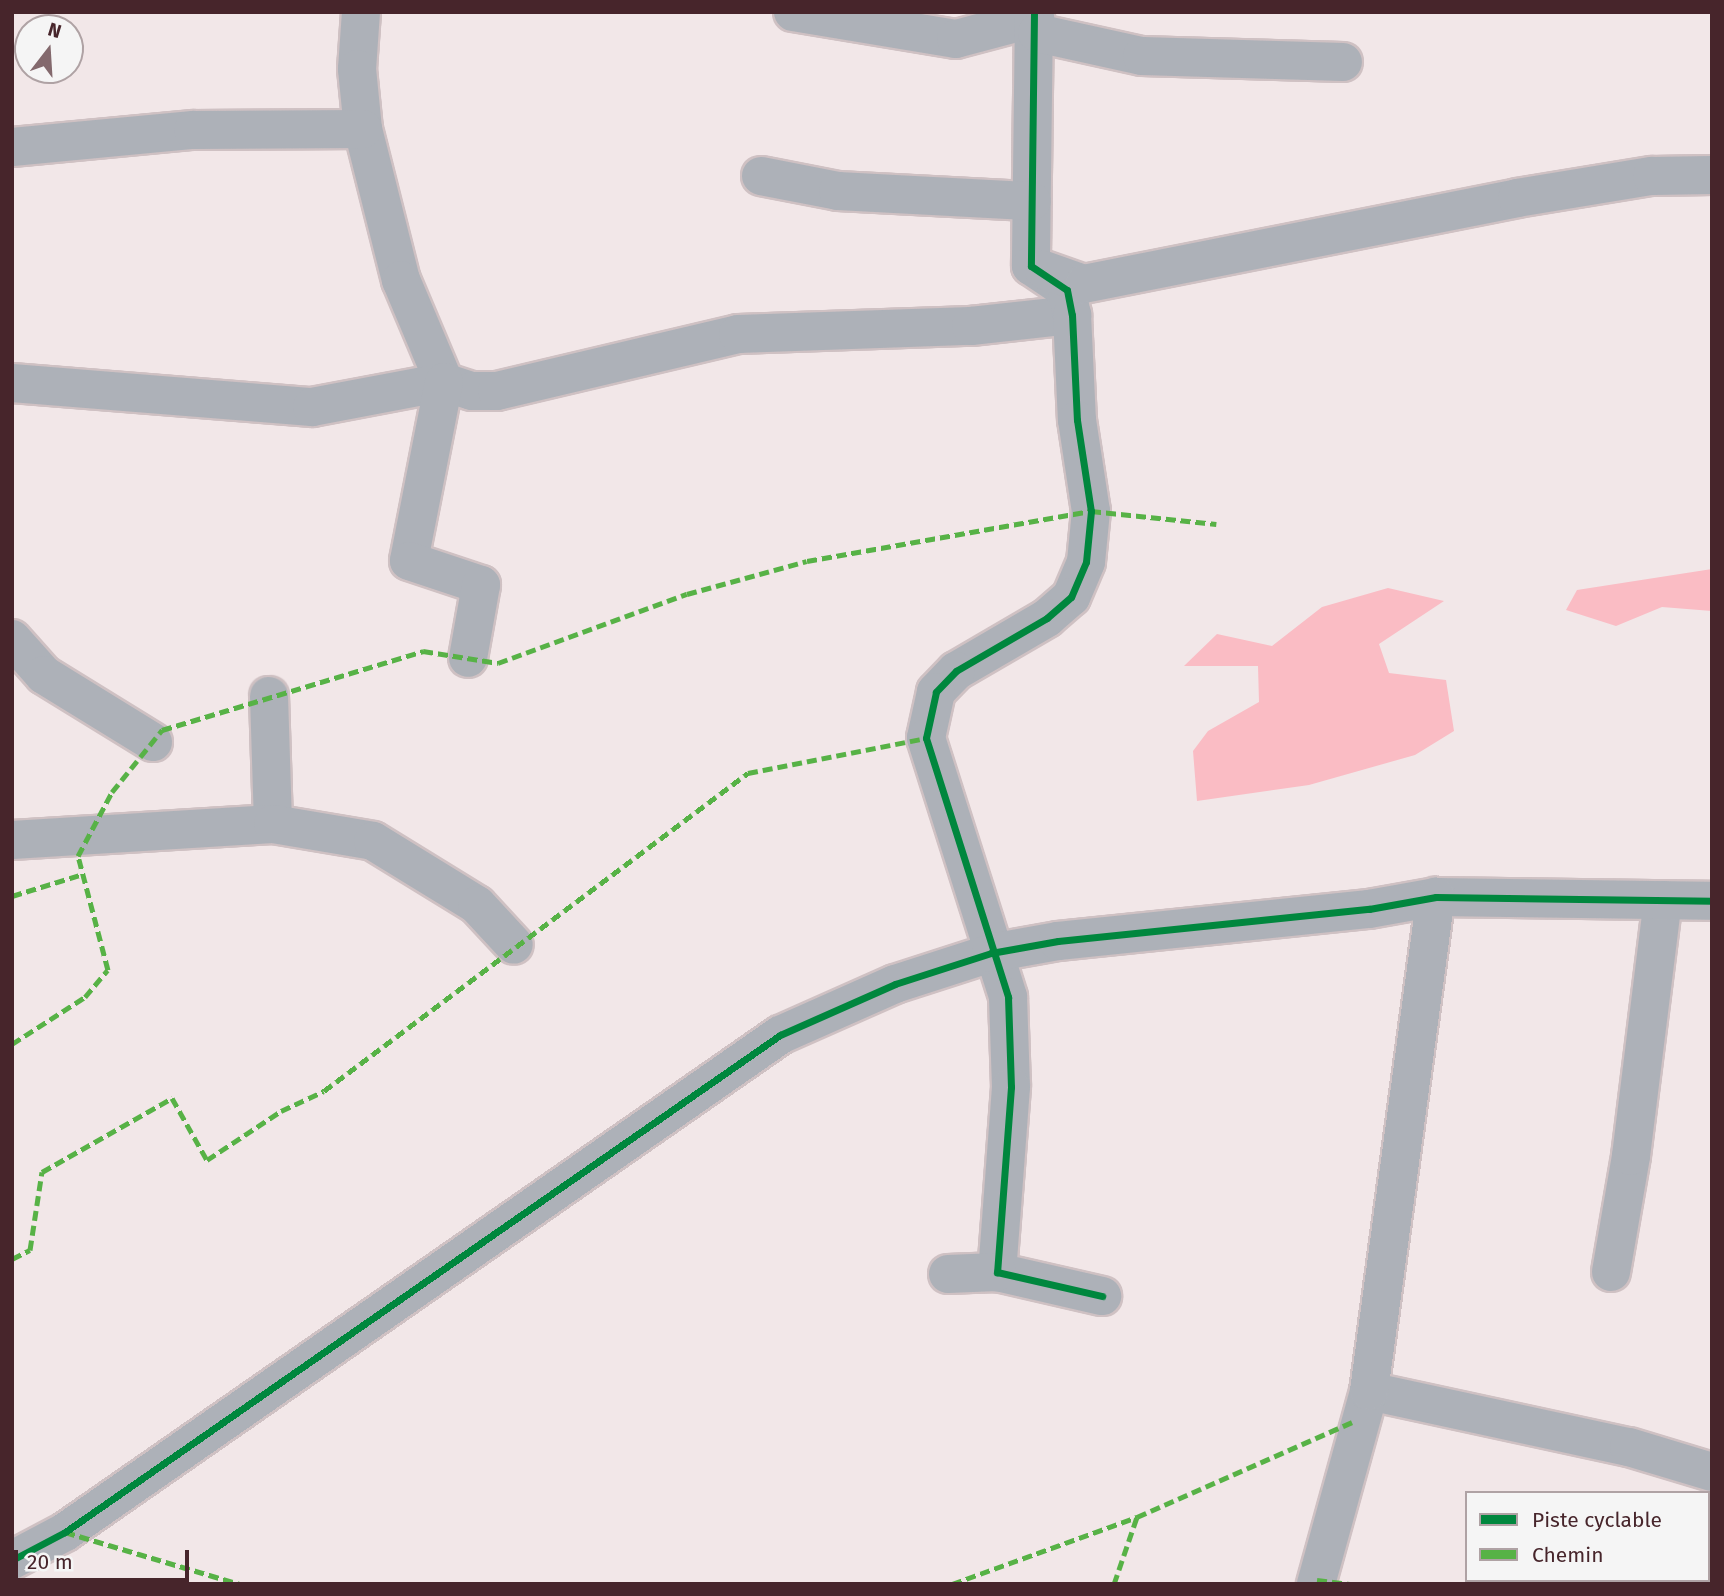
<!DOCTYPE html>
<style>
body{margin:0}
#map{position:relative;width:1724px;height:1596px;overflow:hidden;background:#f2e7e8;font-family:"Fira Sans",sans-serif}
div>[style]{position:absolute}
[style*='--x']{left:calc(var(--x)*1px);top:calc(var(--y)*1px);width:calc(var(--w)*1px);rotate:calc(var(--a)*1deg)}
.water>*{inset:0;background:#fabcc4}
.roads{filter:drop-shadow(2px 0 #cfc1c3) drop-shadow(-2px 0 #cfc1c3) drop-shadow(0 2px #cfc1c3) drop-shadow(0 -2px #cfc1c3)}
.street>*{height:38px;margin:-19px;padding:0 19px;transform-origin:19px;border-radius:19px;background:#adb1b8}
.quiet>*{height:5px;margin-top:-2.5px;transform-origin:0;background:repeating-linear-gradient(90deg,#57b246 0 10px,transparent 0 15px)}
.cycleway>*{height:7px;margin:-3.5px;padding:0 3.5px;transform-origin:3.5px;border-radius:3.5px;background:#00873e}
span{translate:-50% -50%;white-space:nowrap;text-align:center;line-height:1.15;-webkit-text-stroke:7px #f5f5f5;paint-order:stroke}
.frame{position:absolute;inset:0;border:14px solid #47252b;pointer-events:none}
.legend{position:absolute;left:1465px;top:1491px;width:245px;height:91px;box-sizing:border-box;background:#f5f5f5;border:2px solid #afa2a4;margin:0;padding:9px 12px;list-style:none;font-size:21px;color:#47252b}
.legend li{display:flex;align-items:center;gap:14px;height:35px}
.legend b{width:35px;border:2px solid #afa2a4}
.north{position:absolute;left:14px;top:14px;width:70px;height:70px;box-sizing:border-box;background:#f5f5f5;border:2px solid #afa2a4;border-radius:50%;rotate:17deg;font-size:19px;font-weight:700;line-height:28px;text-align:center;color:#47252b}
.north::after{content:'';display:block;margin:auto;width:24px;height:32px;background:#83696d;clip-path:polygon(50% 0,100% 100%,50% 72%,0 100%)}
.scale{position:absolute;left:14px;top:1550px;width:175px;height:32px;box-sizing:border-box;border:4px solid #47252b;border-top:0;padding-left:9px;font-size:21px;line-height:24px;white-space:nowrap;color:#47252b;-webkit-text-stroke:5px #f5f5f5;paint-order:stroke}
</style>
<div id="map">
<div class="water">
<i style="clip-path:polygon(1712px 569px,1712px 611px,1662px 607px,1616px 626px,1566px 610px,1577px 590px)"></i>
<i style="clip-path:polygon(1388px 588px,1444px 601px,1379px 644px,1389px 673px,1446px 680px,1454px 731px,1415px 755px,1309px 785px,1197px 801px,1193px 751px,1208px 731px,1259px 702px,1258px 666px,1184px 666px,1217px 634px,1272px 646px,1322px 607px)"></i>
</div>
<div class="roads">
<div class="street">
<i style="--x:361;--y:12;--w:57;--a:94"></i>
<i style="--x:357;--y:69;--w:60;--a:84.3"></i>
<i style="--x:363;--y:129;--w:156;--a:75.9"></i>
<i style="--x:401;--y:280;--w:111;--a:67.1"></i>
<i style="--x:444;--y:382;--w:29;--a:18"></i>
<i style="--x:472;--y:391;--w:25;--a:0"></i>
<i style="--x:497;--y:391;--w:248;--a:-13.3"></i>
<i style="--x:738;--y:334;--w:233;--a:-2"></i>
<i style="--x:971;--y:326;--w:102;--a:-6.2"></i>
<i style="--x:793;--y:12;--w:165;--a:9.4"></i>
<i style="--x:956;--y:39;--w:82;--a:-14.9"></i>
<i style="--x:1034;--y:12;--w:254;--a:90.7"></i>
<i style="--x:1031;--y:266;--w:43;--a:33.7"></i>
<i style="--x:1067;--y:290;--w:25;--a:79"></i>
<i style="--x:1072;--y:315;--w:105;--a:87.3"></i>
<i style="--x:1077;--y:420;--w:92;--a:81.3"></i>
<i style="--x:1091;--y:511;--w:51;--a:95.6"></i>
<i style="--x:1086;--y:562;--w:38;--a:113"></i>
<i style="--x:1071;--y:597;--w:32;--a:139"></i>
<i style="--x:1047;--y:618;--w:105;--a:149.8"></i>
<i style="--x:956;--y:671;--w:29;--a:134"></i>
<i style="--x:936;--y:692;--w:47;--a:102.3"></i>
<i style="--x:926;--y:738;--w:272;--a:72.4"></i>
<i style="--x:1008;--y:997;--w:90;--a:88.1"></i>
<i style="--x:1011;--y:1087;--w:186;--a:94.3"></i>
<i style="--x:997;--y:1272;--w:108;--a:12.9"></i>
<i style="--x:1037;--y:33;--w:107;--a:12.4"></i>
<i style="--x:1142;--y:56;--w:201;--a:1.7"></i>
<i style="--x:12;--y:147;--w:182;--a:-5.4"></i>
<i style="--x:193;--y:130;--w:170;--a:-0.3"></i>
<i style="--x:761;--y:176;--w:78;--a:11"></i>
<i style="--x:838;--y:191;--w:194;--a:3"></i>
<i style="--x:1044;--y:270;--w:42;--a:19.3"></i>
<i style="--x:1084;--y:284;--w:441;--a:-11.2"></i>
<i style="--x:1517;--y:198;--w:137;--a:-9.3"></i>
<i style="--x:1652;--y:176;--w:60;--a:-1"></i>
<i style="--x:12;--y:383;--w:301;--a:4.6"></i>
<i style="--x:312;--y:407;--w:134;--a:-10.7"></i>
<i style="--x:444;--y:382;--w:182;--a:101.1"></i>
<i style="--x:409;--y:561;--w:76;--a:18.4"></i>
<i style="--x:481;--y:585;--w:74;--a:100.1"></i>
<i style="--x:12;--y:639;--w:48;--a:48.4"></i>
<i style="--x:44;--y:675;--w:128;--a:31.6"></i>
<i style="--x:269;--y:696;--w:128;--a:88.2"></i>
<i style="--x:12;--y:840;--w:261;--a:-3.5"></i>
<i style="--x:273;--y:824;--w:101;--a:9.6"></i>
<i style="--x:373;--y:841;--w:122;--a:31.6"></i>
<i style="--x:477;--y:905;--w:54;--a:47.2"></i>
<i style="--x:1611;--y:1272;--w:118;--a:-80.2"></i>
<i style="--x:1631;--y:1156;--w:258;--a:-82.9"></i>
<i style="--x:948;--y:1274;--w:49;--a:-2.3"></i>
<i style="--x:1369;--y:1391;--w:266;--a:12.2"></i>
<i style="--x:1629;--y:1447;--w:87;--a:16.8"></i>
<i style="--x:12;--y:1560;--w:60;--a:-27.8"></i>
<i style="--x:65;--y:1532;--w:871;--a:-34.8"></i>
<i style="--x:780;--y:1035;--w:126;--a:-23.9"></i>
<i style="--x:895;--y:984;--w:101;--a:-17.9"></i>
<i style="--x:991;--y:953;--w:68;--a:-10.2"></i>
<i style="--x:1058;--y:941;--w:313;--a:-5.9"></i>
<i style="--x:1369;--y:909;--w:68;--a:-10.2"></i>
<i style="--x:1436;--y:897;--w:276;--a:0.8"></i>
<i style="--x:1316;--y:1584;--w:200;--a:-74.6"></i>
<i style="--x:1369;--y:1391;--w:499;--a:-82.3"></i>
</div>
</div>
<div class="quiet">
<i style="--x:12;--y:896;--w:74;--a:-17.2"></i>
<i style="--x:12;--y:1044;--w:87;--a:-32.8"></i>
<i style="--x:85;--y:997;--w:35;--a:-50"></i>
<i style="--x:108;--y:970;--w:118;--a:-104.7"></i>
<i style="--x:78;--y:856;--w:72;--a:-62"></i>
<i style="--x:112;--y:792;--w:80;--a:-51.1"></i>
<i style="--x:162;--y:730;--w:273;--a:-16.8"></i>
<i style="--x:423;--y:651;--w:76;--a:9.1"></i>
<i style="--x:498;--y:663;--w:201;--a:-20.1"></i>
<i style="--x:687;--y:594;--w:124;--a:-15.4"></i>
<i style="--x:807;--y:561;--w:288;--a:-10"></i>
<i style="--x:1091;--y:511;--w:126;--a:5.9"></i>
<i style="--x:12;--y:1259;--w:20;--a:-27"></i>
<i style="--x:30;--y:1250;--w:79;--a:-81.3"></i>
<i style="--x:42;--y:1172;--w:150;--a:-29.6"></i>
<i style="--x:172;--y:1098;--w:71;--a:60.6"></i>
<i style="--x:207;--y:1160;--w:89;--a:-33.5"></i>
<i style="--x:281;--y:1111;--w:47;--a:-24.9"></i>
<i style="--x:324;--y:1091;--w:530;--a:-36.87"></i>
<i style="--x:748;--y:773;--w:181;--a:-11.1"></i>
<i style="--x:65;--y:1532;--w:182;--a:16.6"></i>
<i style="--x:1317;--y:1580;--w:33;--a:7"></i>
<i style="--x:952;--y:1584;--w:197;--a:-19.9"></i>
<i style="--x:1137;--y:1517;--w:240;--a:-23.8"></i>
<i style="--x:1114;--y:1584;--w:71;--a:-71.1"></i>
</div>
<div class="cycleway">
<i style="--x:1034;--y:12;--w:254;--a:90.7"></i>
<i style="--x:1031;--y:266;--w:43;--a:33.7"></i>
<i style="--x:1067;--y:290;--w:25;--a:79"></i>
<i style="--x:1072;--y:315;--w:105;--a:87.3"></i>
<i style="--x:1077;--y:420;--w:92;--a:81.3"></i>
<i style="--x:1091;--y:511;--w:51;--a:95.6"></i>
<i style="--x:1086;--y:562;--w:38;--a:113"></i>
<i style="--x:1071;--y:597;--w:32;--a:139"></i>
<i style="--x:1047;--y:618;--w:105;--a:149.8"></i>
<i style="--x:956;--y:671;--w:29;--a:134"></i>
<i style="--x:936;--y:692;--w:47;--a:102.3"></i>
<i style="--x:926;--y:738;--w:272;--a:72.4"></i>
<i style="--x:1008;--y:997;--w:90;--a:88.1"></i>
<i style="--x:1011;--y:1087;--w:186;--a:94.3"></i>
<i style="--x:997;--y:1272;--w:108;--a:12.9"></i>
<i style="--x:12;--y:1560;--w:60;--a:-27.8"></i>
<i style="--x:65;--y:1532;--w:871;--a:-34.8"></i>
<i style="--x:780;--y:1035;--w:126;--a:-23.9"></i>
<i style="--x:895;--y:984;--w:101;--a:-17.9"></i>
<i style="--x:991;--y:953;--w:68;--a:-10.2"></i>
<i style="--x:1058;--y:941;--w:313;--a:-5.9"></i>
<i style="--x:1369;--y:909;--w:68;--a:-10.2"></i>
<i style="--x:1436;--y:897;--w:276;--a:0.8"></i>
</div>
<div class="frame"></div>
<ul class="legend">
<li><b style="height:9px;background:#00873e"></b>Piste cyclable</li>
<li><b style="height:9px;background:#57b246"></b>Chemin</li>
</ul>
<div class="north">N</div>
<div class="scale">20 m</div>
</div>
